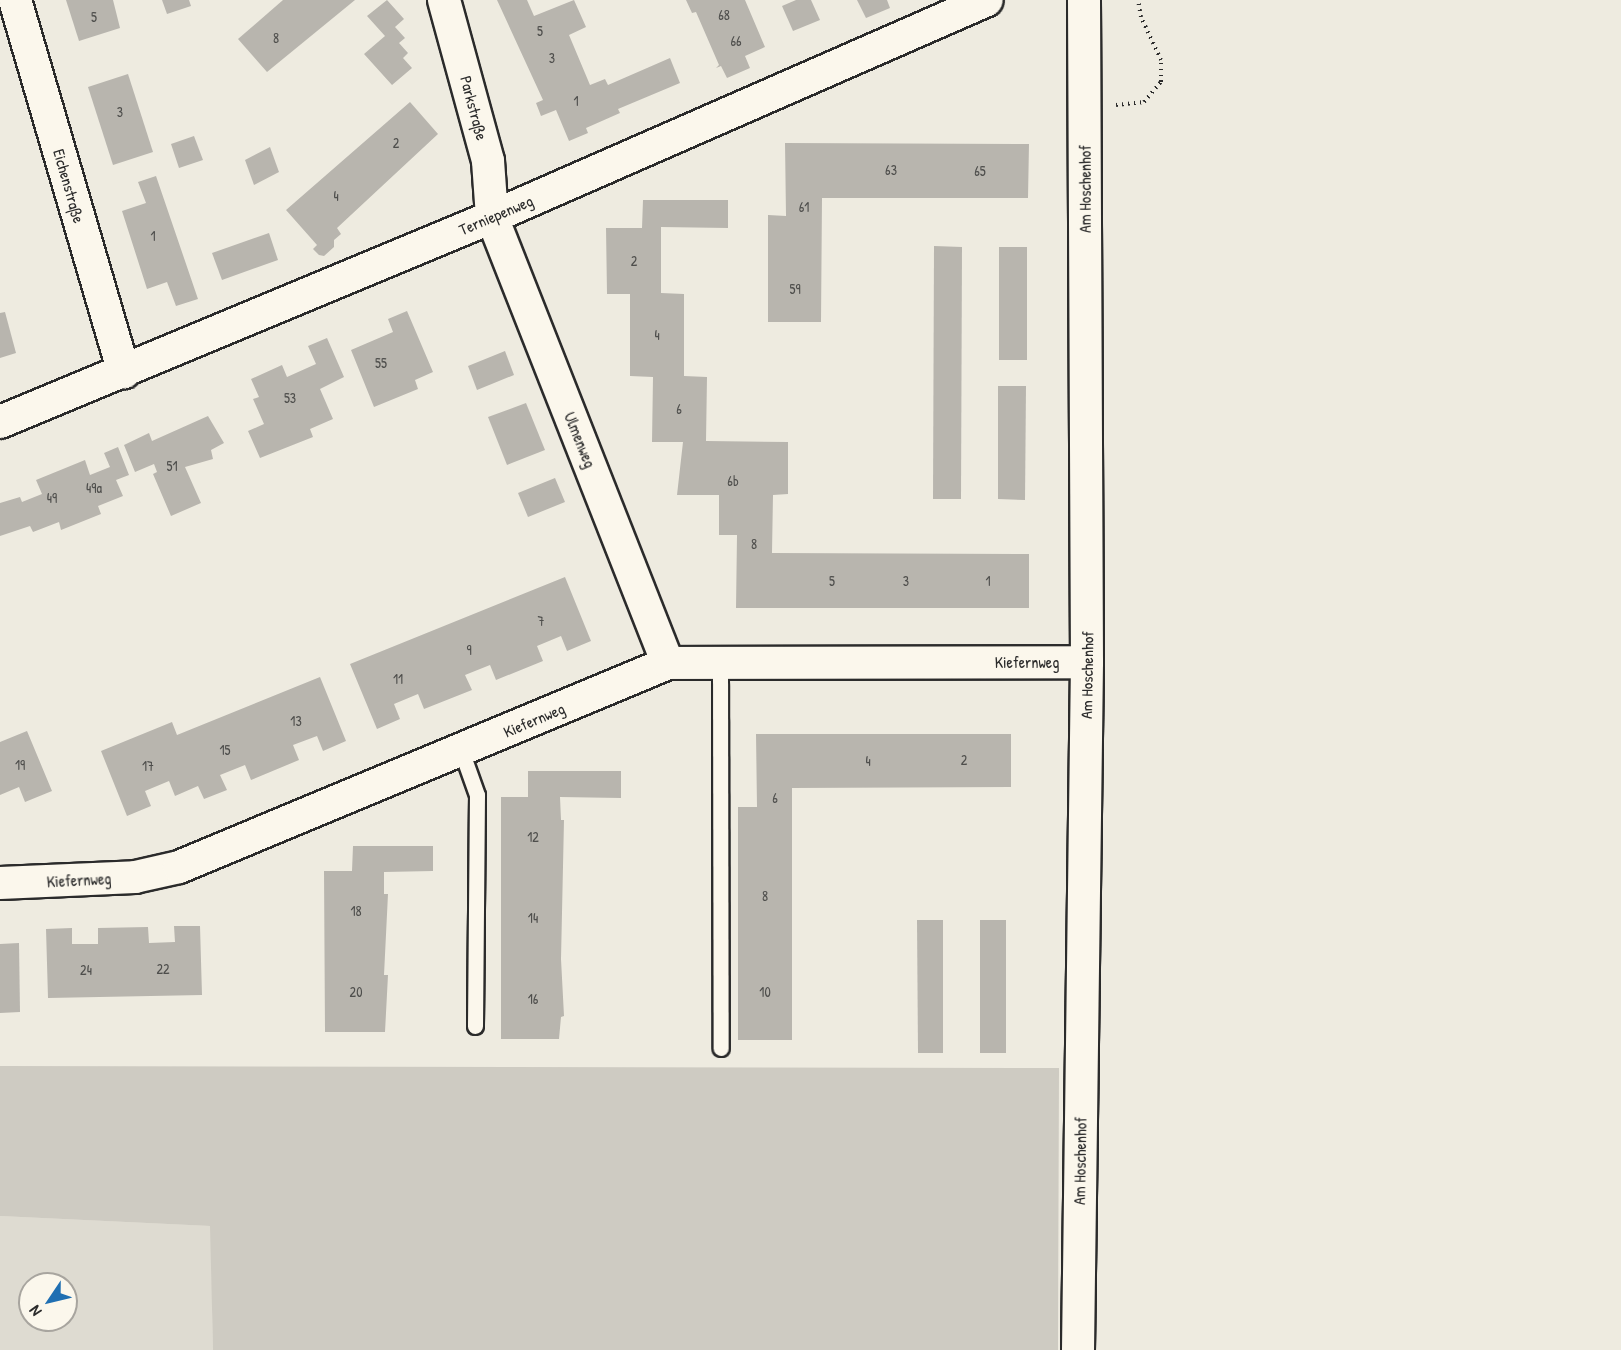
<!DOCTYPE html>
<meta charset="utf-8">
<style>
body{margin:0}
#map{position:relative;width:1621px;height:1350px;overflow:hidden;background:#eeebe0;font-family:"Patrick Hand",sans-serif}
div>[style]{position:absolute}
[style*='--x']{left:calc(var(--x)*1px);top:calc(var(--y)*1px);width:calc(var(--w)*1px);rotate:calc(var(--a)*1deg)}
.built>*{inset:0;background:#dedbd1}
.green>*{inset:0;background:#cecbc2}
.building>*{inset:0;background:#b8b5ae}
.path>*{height:4px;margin-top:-2px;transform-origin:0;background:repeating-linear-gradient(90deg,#2b2b2b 0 1.5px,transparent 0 6px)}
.roads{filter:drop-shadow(2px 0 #2b2b2b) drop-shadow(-2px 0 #2b2b2b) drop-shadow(0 2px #2b2b2b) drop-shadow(0 -2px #2b2b2b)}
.lane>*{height:15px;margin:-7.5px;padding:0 7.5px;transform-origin:7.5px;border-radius:7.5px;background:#fbf7ec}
.street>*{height:32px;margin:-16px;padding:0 16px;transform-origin:16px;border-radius:16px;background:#fbf7ec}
span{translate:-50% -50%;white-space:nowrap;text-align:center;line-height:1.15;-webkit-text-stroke:5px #fbf7ec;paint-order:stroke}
.number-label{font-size:14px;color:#4e4e4c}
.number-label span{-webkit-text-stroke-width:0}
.street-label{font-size:16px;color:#2b2b2b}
.north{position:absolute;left:18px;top:1272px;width:60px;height:60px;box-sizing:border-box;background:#fbf7ec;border:2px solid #a8a59f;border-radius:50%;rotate:235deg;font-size:16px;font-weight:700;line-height:24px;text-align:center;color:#2b2b2b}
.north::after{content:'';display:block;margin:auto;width:21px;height:27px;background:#1f6fb2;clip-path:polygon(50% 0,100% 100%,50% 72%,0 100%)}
</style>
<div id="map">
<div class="built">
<i style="clip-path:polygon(evenodd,0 1216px,211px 1226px,213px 1350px,0 1350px,0 1216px,30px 1284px,66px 1284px,66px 1320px,30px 1320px,30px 1284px)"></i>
</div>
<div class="green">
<i style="clip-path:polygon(0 1066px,1059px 1068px,1058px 1350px,213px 1350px,210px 1226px,0 1216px)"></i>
</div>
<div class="building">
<i style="clip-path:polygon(66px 0,113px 0,120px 28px,79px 41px)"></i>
<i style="clip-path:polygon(162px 0,189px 0,191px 6px,167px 14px)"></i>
<i style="clip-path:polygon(283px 0,355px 0,267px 72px,238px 39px)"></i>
<i style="clip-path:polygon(387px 0,404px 19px,395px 27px,405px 38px,399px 43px,408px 53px,403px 58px,412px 68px,392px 85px,364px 54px,385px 36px,367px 16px)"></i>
<i style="clip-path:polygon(497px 0,527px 0,534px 16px,574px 0,586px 27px,569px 35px,590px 85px,605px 79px,608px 85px,670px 58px,680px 83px,618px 109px,620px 113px,586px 128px,588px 133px,569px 141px,556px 110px,541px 116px,536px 103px,543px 100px)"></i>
<i style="clip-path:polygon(686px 0,745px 0,765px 47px,745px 56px,750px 68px,727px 78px,721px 66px,716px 68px,719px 65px,696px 12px,692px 13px)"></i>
<i style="clip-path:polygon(796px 0,811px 0,820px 20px,793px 31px,782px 6px)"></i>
<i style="clip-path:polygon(857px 0,887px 0,890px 8px,866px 18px)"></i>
<i style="clip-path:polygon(128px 74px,153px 152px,113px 165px,88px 87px)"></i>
<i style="clip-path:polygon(410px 102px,438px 134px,337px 228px,341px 234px,334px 240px,334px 247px,324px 256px,319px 255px,313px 249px,317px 245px,286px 210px)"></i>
<i style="clip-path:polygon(194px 136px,203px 160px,179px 168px,171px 144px)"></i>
<i style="clip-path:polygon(785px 143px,1029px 144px,1028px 198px,822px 198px,821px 322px,768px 322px,768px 215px,786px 216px)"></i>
<i style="clip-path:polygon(270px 147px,279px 172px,254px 185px,245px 160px)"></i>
<i style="clip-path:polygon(156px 176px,198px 299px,176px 306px,167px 282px,147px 289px,122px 211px,146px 203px,138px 182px)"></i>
<i style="clip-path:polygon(643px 200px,728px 200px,728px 228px,661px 227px,661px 293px,684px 294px,684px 376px,707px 377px,706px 441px,788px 442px,788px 494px,773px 495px,772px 553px,1029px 554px,1029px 608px,736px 608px,737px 535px,719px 535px,719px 495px,677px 495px,683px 442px,652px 442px,653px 377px,630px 376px,630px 294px,607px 294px,606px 228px,642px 228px)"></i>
<i style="clip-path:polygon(269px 233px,278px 260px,222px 280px,212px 253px)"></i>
<i style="clip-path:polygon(934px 246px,962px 247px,961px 499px,933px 499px)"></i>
<i style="clip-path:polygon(999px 247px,1027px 247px,1027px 360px,999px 360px)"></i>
<i style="clip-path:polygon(407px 311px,433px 372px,415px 380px,418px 389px,374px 407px,351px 350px,393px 332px,388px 319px)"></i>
<i style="clip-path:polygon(5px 312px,16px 353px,0 358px,0 313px)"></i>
<i style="clip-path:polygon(327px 338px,344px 377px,320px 389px,333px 419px,310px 429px,313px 437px,260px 458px,248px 431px,264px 424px,253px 399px,259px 397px,251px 379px,282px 365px,287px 377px,316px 364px,308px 346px)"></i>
<i style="clip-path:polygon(505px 351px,514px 375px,477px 390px,468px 366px)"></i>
<i style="clip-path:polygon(998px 386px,1026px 386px,1025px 500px,998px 499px)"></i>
<i style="clip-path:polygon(526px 403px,545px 450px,507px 465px,488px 417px)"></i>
<i style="clip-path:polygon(208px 416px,224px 443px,211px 450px,213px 459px,185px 467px,201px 503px,171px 516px,153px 474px,157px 472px,154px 464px,135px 472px,124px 445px,149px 433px,152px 441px)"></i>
<i style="clip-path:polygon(118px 447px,129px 475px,116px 480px,123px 496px,98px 506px,101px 514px,61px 530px,59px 522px,33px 532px,30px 526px,0 536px,0 503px,20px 497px,22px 502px,42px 494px,36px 480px,85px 460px,90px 475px,110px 467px,104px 453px)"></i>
<i style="clip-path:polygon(555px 478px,565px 502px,528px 517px,518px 493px)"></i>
<i style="clip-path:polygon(565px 577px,591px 641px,567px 651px,561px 636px,537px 646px,543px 661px,496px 680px,490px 665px,465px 675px,472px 690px,424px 709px,418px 694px,394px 704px,400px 719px,377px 729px,350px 664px)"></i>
<i style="clip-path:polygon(320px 677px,346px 741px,323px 751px,317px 736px,293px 745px,299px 760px,251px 780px,245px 765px,220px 775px,227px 790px,204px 799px,198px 786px,175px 796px,169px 781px,145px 791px,151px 806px,127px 816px,101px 751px,172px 722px,177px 735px)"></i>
<i style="clip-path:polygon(27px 731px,52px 791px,25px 802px,19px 787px,0 795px,0 742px)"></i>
<i style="clip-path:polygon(756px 734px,1011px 734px,1011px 787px,792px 788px,792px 1040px,738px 1040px,738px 807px,757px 807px)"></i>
<i style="clip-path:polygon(528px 771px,621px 771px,621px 798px,560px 797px,561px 820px,564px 820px,561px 959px,564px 1016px,561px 1017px,559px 1039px,501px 1039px,501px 797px,528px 797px)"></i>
<i style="clip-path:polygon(353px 846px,433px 846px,433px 871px,384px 872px,384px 894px,388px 894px,384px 975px,388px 975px,385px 1032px,325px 1032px,324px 871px,352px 871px)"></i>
<i style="clip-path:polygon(917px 920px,943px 920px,943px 1053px,918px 1053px)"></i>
<i style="clip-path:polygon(980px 920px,1006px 920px,1006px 1053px,980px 1053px)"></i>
<i style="clip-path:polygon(174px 926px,200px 926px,202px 995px,48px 998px,46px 929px,72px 928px,72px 944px,98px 944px,98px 928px,148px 927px,149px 943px,175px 942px)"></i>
<i style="clip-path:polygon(19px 943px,20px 1012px,0 1013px,0 944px)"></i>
</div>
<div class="path">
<i style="--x:1116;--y:105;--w:28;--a:-6"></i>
<i style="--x:1144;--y:102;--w:26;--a:-50"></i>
<i style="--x:1161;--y:82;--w:22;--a:-90"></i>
<i style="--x:1161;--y:60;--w:47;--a:-114.9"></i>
<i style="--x:1141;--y:17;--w:17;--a:-100"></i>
</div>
<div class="roads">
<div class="lane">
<i style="--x:720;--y:663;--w:385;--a:89.9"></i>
<i style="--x:461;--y:750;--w:48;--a:70.4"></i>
<i style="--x:477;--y:795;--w:231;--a:90.5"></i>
</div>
<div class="street">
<i style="--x:15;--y:0;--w:388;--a:73.7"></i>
<i style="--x:444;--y:0;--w:167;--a:74.7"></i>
<i style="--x:488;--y:161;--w:56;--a:85.9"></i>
<i style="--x:492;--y:217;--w:479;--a:68.5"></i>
<i style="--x:0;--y:422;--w:533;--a:-22.62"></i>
<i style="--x:492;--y:217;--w:540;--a:-23.67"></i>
<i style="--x:0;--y:883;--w:135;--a:-2.5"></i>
<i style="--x:135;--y:877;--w:45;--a:-12.8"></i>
<i style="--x:179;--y:867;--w:530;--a:-22.64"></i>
<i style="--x:668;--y:663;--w:419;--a:-0.1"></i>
<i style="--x:1078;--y:1350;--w:688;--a:-89.25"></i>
<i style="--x:1087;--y:662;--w:662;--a:-90.26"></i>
</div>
</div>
<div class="number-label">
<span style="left:724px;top:15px">68</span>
<span style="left:94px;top:17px">5</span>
<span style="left:540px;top:31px">5</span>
<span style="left:276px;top:38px">8</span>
<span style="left:736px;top:41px">66</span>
<span style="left:552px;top:58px">3</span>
<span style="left:576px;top:101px">1</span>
<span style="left:120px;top:112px">3</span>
<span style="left:396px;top:143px">2</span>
<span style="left:891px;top:170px">63</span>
<span style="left:980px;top:171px">65</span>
<span style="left:336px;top:196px">4</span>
<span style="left:804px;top:207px">61</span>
<span style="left:153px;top:236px">1</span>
<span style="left:634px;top:261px">2</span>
<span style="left:795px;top:289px">59</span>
<span style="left:657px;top:335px">4</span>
<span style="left:381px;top:363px">55</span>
<span style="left:290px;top:398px">53</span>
<span style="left:679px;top:409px">6</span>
<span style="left:172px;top:466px">51</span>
<span style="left:733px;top:481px">6b</span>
<span style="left:94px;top:488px">49a</span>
<span style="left:52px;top:498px">49</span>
<span style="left:754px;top:544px">8</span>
<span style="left:832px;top:581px">5</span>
<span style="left:906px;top:581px">3</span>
<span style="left:988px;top:581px">1</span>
<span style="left:541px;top:621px">7</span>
<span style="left:469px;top:650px">9</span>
<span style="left:398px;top:679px">11</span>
<span style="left:296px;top:721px">13</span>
<span style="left:225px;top:750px">15</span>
<span style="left:964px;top:760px">2</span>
<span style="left:868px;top:761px">4</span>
<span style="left:20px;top:765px">19</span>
<span style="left:148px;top:766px">17</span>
<span style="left:775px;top:798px">6</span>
<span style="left:533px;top:837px">12</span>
<span style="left:765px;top:896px">8</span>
<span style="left:356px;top:911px">18</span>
<span style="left:533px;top:918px">14</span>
<span style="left:163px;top:969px">22</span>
<span style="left:86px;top:970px">24</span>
<span style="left:356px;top:992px">20</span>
<span style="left:765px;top:992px">10</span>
<span style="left:533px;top:999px">16</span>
</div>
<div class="street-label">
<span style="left:474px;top:108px;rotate:75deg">Parkstraße</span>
<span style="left:69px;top:186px;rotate:74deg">Eichenstraße</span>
<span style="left:1085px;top:189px;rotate:-90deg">Am Hoschenhof</span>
<span style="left:496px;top:215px;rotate:-23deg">Terniepenweg</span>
<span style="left:580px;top:440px;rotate:68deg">Ulmenweg</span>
<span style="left:1027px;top:662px">Kiefernweg</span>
<span style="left:1087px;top:675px;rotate:-89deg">Am Hoschenhof</span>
<span style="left:534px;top:720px;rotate:-23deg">Kiefernweg</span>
<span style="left:79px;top:880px;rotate:-3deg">Kiefernweg</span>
<span style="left:1080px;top:1161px;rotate:-89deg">Am Hoschenhof</span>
</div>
<div class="north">N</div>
</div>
